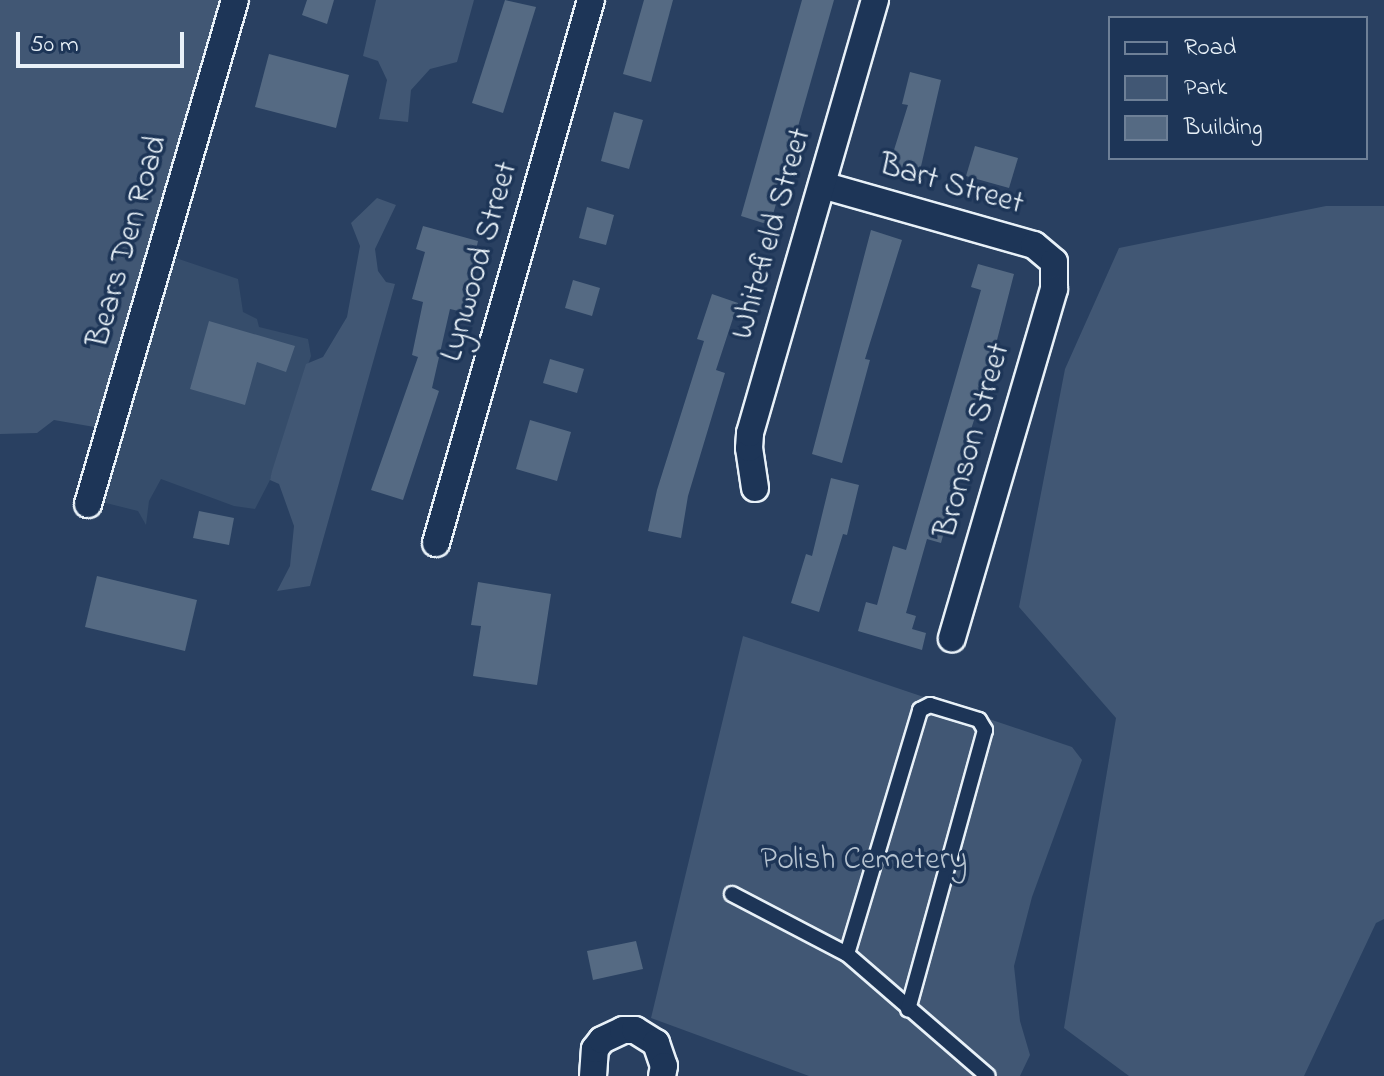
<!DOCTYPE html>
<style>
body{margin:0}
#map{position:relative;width:1384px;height:1076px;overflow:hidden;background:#294061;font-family:"Indie Flower",sans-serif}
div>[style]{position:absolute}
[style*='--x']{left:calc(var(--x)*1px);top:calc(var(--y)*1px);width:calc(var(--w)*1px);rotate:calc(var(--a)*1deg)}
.built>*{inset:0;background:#364d6b}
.green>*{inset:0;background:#415774}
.building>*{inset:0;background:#556a83}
.roads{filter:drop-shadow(2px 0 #e8f1f8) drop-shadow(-2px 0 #e8f1f8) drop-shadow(0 2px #e8f1f8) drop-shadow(0 -2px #e8f1f8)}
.service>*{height:14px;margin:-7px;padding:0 7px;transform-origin:7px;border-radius:7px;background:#1d3557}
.minor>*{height:26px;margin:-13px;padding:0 13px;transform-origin:13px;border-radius:13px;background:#1d3557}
span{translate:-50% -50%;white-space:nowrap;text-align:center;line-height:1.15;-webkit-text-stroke:7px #1d3557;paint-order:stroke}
.street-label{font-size:32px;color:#e8f1f8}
.park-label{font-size:32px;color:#b6c3d0}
.legend{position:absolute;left:1108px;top:16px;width:260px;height:144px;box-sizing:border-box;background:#1d3557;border:2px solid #6e8097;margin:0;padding:10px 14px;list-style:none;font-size:24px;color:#e8f1f8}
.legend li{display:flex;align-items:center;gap:16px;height:40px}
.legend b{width:40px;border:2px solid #6e8097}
.scale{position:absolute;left:16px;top:32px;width:168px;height:36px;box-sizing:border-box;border:4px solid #e8f1f8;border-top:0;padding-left:10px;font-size:24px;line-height:28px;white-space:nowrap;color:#e8f1f8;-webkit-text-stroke:6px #1d3557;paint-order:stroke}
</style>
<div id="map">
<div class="built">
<i style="clip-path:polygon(164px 254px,238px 279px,243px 312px,257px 319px,259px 327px,308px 339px,311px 356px,270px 480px,255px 509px,234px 506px,161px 479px,149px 501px,146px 525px,138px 511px,90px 499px)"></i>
</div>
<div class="green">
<i style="clip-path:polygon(0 0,228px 0,106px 429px,54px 420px,37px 433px,0 434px)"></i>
<i style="clip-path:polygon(376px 0,474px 0,457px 62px,430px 69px,411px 90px,408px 122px,379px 119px,387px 80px,378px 61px,363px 56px)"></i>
<i style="clip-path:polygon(377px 198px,396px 205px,375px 249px,378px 271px,386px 282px,395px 284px,310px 586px,277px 591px,290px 566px,294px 526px,279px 484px,270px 480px,272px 471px,306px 364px,323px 357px,347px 317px,360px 246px,351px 223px)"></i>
<i style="clip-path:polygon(1326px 206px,1384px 206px,1384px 919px,1376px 923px,1304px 1076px,1129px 1076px,1064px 1028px,1116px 718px,1019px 607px,1065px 369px,1119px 248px)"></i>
<i style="clip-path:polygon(743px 636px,1072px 747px,1082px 760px,1032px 897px,1014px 966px,1020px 1021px,1030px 1055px,1020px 1076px,809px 1076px,651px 1018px)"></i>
</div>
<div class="building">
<i style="clip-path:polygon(307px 0,334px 0,327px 24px,302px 15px)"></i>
<i style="clip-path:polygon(505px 0,536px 7px,503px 113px,472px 103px)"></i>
<i style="clip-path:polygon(644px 0,673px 0,651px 82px,623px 74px)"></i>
<i style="clip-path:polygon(802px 0,834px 0,770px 225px,741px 216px)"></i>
<i style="clip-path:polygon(269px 54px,349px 75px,336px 128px,255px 107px)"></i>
<i style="clip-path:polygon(910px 72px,941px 80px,919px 175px,889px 166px,908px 105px,902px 104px)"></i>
<i style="clip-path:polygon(614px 112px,643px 120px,629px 169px,601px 161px)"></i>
<i style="clip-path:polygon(975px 146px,1018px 158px,1009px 188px,966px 176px)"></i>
<i style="clip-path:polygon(587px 207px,614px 215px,606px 245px,579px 238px)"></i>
<i style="clip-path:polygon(423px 226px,478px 241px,463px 312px,450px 309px,432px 388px,439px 391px,403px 500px,371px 490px,418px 357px,412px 355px,423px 302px,412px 299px,425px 252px,416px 249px)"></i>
<i style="clip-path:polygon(871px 230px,902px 240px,865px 359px,870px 360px,842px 463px,812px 454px)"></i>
<i style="clip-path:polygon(978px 264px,1014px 274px,987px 379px,949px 499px,953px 500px,941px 543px,927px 539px,906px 613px,916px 616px,912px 629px,926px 633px,922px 650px,858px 631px,866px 602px,877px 605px,893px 546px,906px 550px,981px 290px,971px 287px)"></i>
<i style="clip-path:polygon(573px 280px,600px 288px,592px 316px,565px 308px)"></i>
<i style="clip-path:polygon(712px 294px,738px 303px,716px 370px,725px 373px,688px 496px,681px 538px,648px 531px,657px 490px,704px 341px,697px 339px)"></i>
<i style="clip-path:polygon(209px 321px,295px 346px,286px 372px,257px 362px,245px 405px,190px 389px)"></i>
<i style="clip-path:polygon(550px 359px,584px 369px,577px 393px,543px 383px)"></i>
<i style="clip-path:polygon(530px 420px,571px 432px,557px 481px,516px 469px)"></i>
<i style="clip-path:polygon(831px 478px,859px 485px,847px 535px,843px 534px,819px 612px,791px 603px,806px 554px,812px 556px)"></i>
<i style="clip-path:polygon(199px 511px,234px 518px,229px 545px,193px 538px)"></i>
<i style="clip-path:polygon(97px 576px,197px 600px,185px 651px,85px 627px)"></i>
<i style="clip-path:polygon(478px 582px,551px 594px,537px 685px,473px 676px,481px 626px,471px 625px)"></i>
<i style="clip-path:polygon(636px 941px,643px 969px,593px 980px,587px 951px)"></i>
</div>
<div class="roads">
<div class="service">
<i style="--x:732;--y:894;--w:130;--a:27.6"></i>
<i style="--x:847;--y:954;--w:186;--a:40.9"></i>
<i style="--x:847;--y:954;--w:255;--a:-73.3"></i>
<i style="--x:920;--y:710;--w:11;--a:-27"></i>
<i style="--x:930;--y:705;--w:51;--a:17"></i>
<i style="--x:979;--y:720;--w:12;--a:59"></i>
<i style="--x:985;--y:730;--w:290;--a:105.4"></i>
</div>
<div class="minor">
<i style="--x:822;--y:185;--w:220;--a:15.8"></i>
<i style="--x:1034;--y:245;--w:26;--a:40"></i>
<i style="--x:1054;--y:262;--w:27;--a:90"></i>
<i style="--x:1054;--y:289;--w:364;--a:106.3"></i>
<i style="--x:755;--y:488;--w:40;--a:-98.5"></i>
<i style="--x:749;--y:448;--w:15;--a:-86"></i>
<i style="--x:750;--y:433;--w:451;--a:-73.9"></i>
<i style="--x:88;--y:504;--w:525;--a:-73.74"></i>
<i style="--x:436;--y:543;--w:565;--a:-74.07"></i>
<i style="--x:593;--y:1076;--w:27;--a:-86"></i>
<i style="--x:595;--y:1049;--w:11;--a:-52"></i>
<i style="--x:602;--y:1040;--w:23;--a:-25"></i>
<i style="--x:623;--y:1030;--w:12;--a:0"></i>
<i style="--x:635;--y:1030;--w:25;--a:32"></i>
<i style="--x:656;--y:1043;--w:24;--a:71"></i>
<i style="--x:664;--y:1066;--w:10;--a:101"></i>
</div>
</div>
<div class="street-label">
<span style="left:951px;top:186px;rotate:16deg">Bart Street</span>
<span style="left:773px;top:234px;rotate:-74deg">Whitefield Street</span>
<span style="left:129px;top:242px;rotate:-74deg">Bears Den Road</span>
<span style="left:481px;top:262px;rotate:-74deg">Lynwood Street</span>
<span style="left:974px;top:441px;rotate:-74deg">Bronson Street</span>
</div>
<div class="park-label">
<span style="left:864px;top:861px">Polish Cemetery</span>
</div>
<ul class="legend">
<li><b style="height:10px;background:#1d3557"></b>Road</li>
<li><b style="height:22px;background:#415774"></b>Park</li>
<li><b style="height:22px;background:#556a83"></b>Building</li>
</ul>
<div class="scale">50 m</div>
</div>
